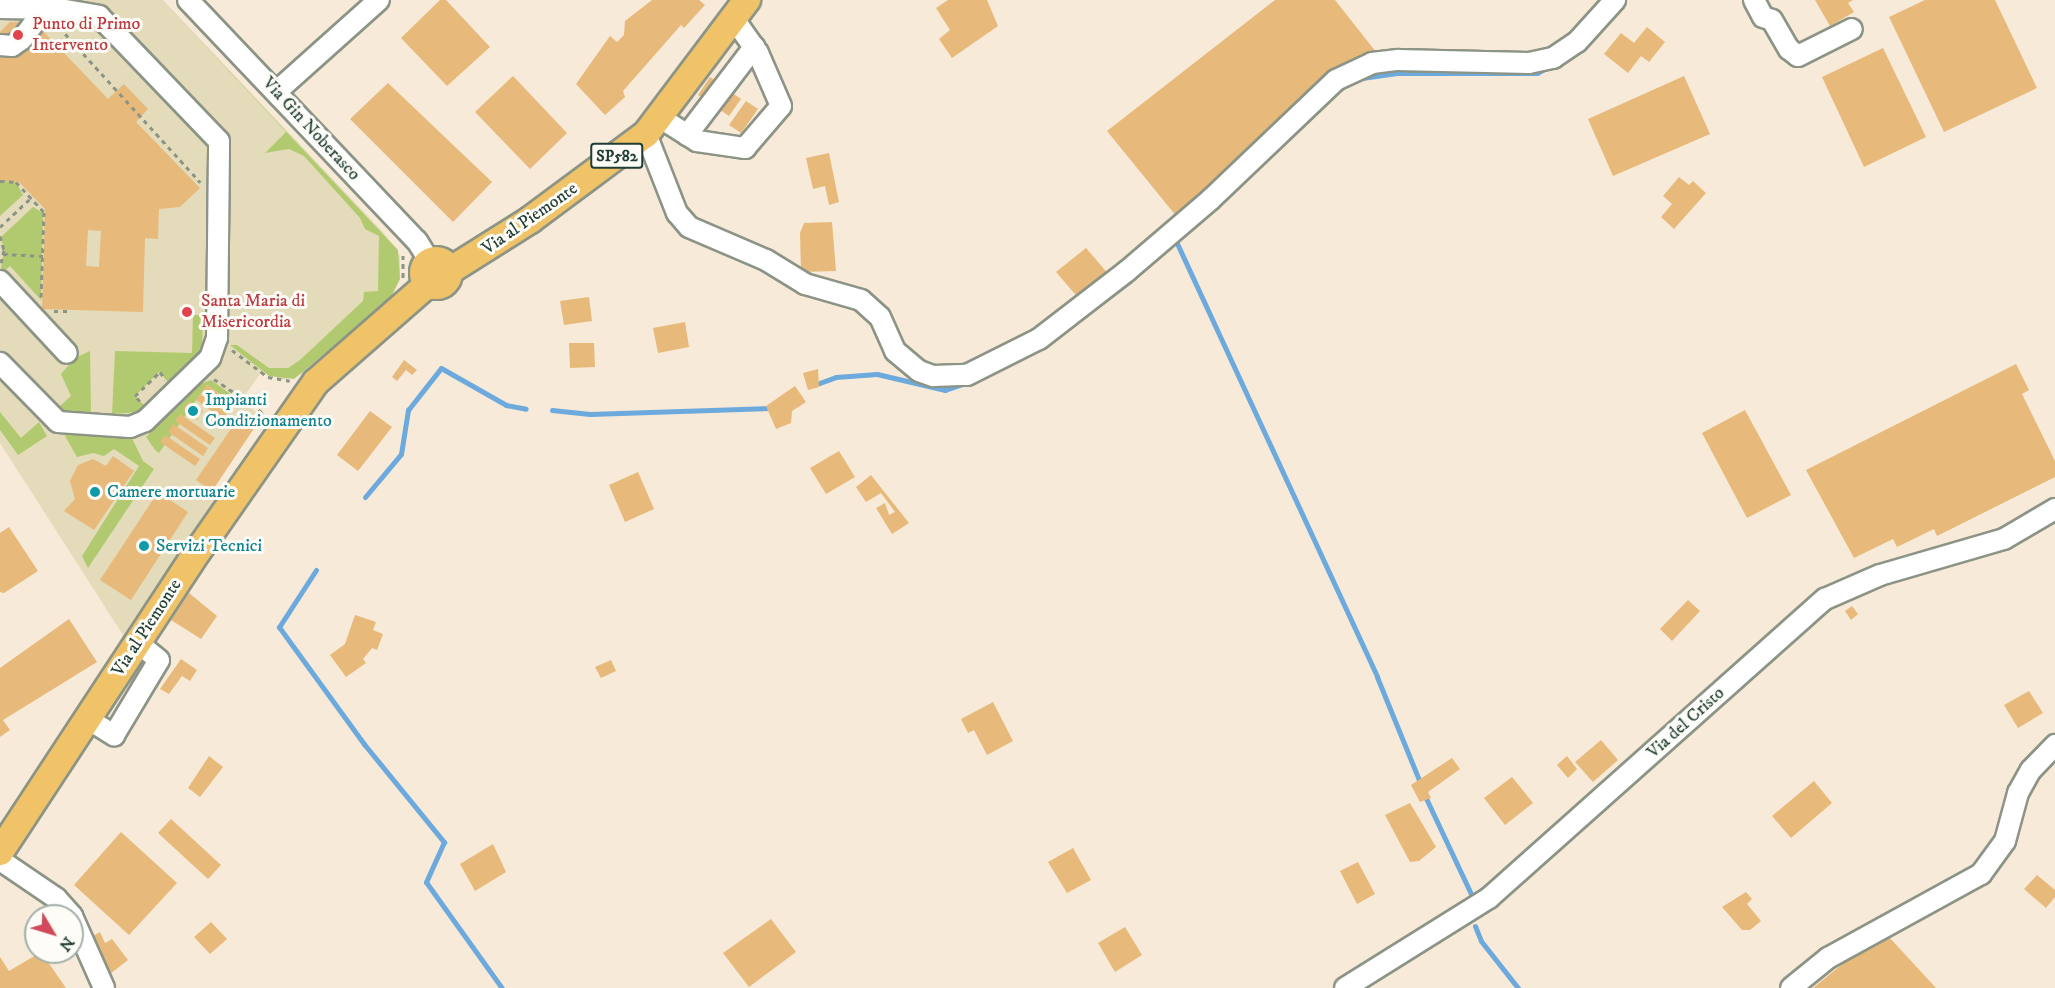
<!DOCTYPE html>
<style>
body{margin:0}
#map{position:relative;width:2055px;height:988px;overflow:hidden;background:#f8ead8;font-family:"IM FELL DW Pica",serif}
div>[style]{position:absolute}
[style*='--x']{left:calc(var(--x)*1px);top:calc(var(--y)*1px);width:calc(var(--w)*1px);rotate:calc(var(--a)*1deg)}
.built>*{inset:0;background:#e4dbba}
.green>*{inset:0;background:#b2ca6f}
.stream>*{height:5px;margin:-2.5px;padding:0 2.5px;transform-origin:2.5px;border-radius:2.5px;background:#6caade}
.building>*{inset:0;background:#e7b97a}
.path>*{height:3px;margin-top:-1.5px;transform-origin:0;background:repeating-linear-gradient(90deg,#8c9486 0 4.5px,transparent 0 9px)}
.roads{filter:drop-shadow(2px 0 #8c9486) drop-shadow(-2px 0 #8c9486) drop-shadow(0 2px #8c9486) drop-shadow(0 -2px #8c9486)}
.minor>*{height:20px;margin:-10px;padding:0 10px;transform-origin:10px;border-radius:10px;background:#fff}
.major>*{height:26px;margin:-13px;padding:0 13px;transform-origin:13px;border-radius:13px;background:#f0c369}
.major>.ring{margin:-13px;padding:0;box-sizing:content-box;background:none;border:26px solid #f0c369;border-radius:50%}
.dots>*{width:16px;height:16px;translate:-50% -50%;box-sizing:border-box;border:3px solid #fdfcf7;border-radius:50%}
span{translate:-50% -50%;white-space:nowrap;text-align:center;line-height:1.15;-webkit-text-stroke:6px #fdfcf7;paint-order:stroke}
.shield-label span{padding:2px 4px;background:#fdfcf7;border:2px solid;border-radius:4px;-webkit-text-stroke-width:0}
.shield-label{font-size:16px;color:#1f3d34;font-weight:700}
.health-label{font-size:18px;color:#be3a42}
.left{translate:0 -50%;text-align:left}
.street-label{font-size:18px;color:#1f3d34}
.culture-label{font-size:18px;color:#0d838f}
.north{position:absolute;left:24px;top:904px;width:60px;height:60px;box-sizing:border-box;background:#fdfcf7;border:2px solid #a4b0a9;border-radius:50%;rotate:128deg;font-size:16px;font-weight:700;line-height:24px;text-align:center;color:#1f3d34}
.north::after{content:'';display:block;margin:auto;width:21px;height:27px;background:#d1495b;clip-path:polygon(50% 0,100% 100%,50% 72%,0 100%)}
</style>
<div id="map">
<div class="built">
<i style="clip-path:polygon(0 0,163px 0,383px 232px,400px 256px,400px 278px,390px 299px,325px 351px,305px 373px,283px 380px,262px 371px,241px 401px,259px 414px,261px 430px,254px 427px,213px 490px,220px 495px,123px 635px,0 443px)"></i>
</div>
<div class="green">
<i style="clip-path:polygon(162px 0,398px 250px,400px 279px,390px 299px,294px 379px,269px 376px,230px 345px,237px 345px,269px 368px,288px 368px,300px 360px,363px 301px,364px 292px,378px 291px,379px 236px,365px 229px,360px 218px,304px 156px,289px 149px,265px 153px,286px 132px)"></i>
<i style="clip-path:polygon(0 181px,16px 182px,23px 195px,0 216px)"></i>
<i style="clip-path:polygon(33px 207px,43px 213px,41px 300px,10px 266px,0 275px,4px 250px,1px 237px)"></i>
<i style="clip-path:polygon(193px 315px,203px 315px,202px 352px,169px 383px,159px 372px,135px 396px,145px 406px,138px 412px,112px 414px,115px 351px,192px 353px)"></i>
<i style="clip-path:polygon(90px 351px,91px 412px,63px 410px,59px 407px,71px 396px,61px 374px,75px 358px)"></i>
<i style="clip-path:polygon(211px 380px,240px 401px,237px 406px,207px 385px,159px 453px,155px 450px,146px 437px,200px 384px)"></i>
<i style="clip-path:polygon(0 412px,21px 438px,39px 422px,47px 436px,18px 455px,0 430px)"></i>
<i style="clip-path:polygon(71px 432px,130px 434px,143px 461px,154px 469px,88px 568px,82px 556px,139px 466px,114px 449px,104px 456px,93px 453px,77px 457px,65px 436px)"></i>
</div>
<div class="stream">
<i style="--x:1362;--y:78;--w:37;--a:-8"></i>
<i style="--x:1399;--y:73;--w:138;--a:0"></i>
<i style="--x:1537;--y:73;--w:13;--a:-29"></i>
<i style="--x:1178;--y:236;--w:4;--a:135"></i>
<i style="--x:1175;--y:239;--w:482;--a:65.2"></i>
<i style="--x:1377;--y:677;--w:117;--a:67.8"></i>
<i style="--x:1070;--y:326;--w:75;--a:-36.9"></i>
<i style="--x:993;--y:372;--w:42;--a:-27.2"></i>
<i style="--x:814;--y:385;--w:23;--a:-20"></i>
<i style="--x:836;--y:377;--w:41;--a:-4.2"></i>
<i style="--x:877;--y:374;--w:70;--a:13.2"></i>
<i style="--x:945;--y:390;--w:21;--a:-19"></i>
<i style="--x:552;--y:410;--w:38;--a:6"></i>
<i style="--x:590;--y:414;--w:183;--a:-1.9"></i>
<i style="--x:365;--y:497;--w:56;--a:-50.1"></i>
<i style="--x:401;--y:454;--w:45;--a:-81"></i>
<i style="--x:408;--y:410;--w:53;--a:-51.8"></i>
<i style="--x:441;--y:368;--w:75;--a:29.6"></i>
<i style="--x:506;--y:405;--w:20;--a:11"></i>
<i style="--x:1990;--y:534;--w:36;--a:-27"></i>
<i style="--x:316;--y:570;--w:68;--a:123"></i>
<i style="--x:279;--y:627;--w:145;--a:54"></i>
<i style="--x:364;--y:744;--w:127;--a:50.8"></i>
<i style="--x:444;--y:842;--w:44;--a:114.2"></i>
<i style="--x:426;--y:882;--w:130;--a:54.4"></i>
<i style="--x:1424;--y:794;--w:115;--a:64.8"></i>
<i style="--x:1473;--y:898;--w:5;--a:143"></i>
<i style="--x:1473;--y:898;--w:147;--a:-41.4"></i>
<i style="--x:1475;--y:926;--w:16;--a:68"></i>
<i style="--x:1481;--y:941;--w:60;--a:51.8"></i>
</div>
<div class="building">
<i style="clip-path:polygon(440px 0,446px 0,490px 47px,447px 86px,401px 38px)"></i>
<i style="clip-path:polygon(652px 0,699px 0,705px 5px,684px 28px,681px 25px,623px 91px,625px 97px,605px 115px,576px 84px,610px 36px,617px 42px,624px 35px,625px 21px)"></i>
<i style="clip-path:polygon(948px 0,987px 0,998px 26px,952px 58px,939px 39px,950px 30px,936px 8px)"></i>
<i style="clip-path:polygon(1275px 0,1335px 0,1376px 52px,1328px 74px,1177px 217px,1107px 131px)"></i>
<i style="clip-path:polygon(1815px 0,1853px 0,1848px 3px,1854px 12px,1830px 26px)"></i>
<i style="clip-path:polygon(1925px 0,1995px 0,2037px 88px,1944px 132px,1889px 17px)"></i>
<i style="clip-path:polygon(evenodd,10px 22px,43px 23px,50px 31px,44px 32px,108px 99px,124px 84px,148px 109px,136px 122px,200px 188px,180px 207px,159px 209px,158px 239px,145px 238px,143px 312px,42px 309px,45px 209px,19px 182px,0 181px,0 32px,10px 22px,88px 230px,101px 231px,99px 267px,86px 266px,88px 230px)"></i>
<i style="clip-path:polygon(1647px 27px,1665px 42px,1649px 62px,1641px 56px,1628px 73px,1604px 54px,1621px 33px,1634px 43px)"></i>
<i style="clip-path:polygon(1883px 48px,1926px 137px,1864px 167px,1822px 77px)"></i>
<i style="clip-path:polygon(513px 76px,567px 133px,530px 169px,475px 112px)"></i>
<i style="clip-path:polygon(1684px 76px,1710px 134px,1613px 176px,1588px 119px)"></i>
<i style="clip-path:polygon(710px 77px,741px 99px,729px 116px,698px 95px)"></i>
<i style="clip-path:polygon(388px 83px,492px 182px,453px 222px,350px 119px)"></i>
<i style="clip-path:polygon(746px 101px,758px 109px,741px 133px,729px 125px)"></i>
<i style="clip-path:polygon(829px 153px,839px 202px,829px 205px,825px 186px,813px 189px,806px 158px)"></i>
<i style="clip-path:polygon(1679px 177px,1689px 185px,1693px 181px,1706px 193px,1674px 229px,1661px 217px,1672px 204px,1663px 196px)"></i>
<i style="clip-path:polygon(832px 222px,836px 271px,801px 272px,800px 233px,804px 223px)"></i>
<i style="clip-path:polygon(1086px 248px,1110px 276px,1081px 301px,1056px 272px)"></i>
<i style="clip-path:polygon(589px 297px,592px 321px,564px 325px,560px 301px)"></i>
<i style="clip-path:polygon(685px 322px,689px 347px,658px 353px,653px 328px)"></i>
<i style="clip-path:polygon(569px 343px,594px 343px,595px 367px,570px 368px)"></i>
<i style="clip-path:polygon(404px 360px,417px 370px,412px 375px,406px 370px,397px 381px,392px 377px)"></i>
<i style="clip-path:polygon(2016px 364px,2029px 390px,2022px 394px,2055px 461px,2055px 477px,1937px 536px,1934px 529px,1897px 547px,1893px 539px,1854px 558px,1806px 470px)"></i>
<i style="clip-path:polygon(818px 369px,819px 387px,808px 390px,803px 373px)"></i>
<i style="clip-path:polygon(207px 385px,234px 404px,230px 410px,202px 391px)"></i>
<i style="clip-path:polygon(795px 386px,806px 402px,792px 411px,791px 423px,776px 429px,766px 406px)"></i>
<i style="clip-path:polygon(200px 394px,227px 413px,223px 419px,196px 400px)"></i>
<i style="clip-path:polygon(189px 402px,203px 411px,197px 420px,183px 410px)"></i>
<i style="clip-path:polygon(1745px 410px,1791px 495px,1747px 518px,1702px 433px)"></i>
<i style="clip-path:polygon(370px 411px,392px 427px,358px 471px,337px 455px)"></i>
<i style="clip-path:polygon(180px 414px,215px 438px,210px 445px,175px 421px)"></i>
<i style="clip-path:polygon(239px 417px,255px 427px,212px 491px,196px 480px)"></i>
<i style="clip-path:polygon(173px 424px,208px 448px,203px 456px,168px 432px)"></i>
<i style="clip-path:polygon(165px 435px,200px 459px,195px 466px,160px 442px)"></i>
<i style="clip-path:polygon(839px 451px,855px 477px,826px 494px,810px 468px)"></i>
<i style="clip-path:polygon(113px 456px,134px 471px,94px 530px,64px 511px,75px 499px,70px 481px,78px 465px,93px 459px,106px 466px)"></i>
<i style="clip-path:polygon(638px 472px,654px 509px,625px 522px,609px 485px)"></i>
<i style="clip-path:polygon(871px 475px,909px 523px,892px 534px,876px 508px,885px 503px,889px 515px,895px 512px,881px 493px,866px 502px,856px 487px)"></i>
<i style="clip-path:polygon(158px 492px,188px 512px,131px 600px,100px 580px)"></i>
<i style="clip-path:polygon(9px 527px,38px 571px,4px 593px,0 592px,0 533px)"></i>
<i style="clip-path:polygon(189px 593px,217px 616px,201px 639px,171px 620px)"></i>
<i style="clip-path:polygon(1688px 600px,1700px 611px,1672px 641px,1660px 629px)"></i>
<i style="clip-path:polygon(1852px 606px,1858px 614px,1851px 620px,1845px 611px)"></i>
<i style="clip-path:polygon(355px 615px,376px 622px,373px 630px,383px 634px,377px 650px,372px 648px,363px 659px,366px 663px,346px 677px,330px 655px,345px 644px)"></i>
<i style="clip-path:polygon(69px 619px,97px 662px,3px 720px,10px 730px,0 737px,0 668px)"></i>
<i style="clip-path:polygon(181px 659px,197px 670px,190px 681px,182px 676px,169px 694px,160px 689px)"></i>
<i style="clip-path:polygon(611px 660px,616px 671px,601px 678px,595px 667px)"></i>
<i style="clip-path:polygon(140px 668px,160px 682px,150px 696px,130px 683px)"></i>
<i style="clip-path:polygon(2029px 691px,2043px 713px,2018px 728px,2004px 705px)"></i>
<i style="clip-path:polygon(993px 702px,1013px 741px,987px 755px,974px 730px,968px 733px,961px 719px)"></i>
<i style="clip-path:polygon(1601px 740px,1618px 760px,1593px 782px,1575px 762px)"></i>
<i style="clip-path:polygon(209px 756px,223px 767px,200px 797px,188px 788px)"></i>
<i style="clip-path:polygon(1567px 756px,1577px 769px,1568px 778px,1557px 765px)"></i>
<i style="clip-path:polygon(1452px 758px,1460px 769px,1428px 792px,1431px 798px,1420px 802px,1411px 785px)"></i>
<i style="clip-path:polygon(1512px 777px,1533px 803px,1505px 825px,1484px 798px)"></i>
<i style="clip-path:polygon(1814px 781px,1832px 803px,1791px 838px,1772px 816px)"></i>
<i style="clip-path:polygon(1410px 803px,1436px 847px,1419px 861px,1410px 862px,1385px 815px)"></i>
<i style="clip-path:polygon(171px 819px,221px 865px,208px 879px,158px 833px)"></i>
<i style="clip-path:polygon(121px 832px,177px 883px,129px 935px,74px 885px)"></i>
<i style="clip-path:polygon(493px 844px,506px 872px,475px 891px,460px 864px)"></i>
<i style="clip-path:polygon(1073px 848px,1091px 880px,1067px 893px,1048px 862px)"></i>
<i style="clip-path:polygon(1358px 862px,1375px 894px,1357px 904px,1340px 871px)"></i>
<i style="clip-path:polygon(2037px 875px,2055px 890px,2055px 897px,2046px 908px,2024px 889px)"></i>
<i style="clip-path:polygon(1746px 892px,1752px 899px,1747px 904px,1761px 921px,1750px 930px,1742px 930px,1722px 907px)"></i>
<i style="clip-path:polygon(771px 919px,796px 952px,749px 987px,723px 953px)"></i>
<i style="clip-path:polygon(211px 922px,227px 939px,210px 954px,194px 937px)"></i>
<i style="clip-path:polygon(1125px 927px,1142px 955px,1115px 972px,1098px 943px)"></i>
<i style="clip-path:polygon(100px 932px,105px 943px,112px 939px,128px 960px,110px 974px,93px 936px)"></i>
<i style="clip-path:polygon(1889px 937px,1936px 988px,1813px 988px,1845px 962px)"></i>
<i style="clip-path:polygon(41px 952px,66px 988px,0 988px,0 957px,9px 971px)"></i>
</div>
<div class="path">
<i style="--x:59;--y:27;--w:210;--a:47.7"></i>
<i style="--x:0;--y:181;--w:16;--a:4"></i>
<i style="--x:16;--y:182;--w:41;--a:47"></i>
<i style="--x:44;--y:212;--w:85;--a:92"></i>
<i style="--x:0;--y:227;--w:45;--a:-43.2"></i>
<i style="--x:0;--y:236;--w:15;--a:74"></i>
<i style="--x:4;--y:250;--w:13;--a:103"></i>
<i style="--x:3;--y:254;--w:40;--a:2.9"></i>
<i style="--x:403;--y:255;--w:23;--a:90"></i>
<i style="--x:54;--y:311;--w:15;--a:0"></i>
<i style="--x:232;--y:350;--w:45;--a:36.9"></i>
<i style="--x:268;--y:377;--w:22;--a:10"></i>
<i style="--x:214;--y:379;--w:55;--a:34"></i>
<i style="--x:260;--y:410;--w:10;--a:61"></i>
<i style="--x:140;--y:401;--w:7;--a:-135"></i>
<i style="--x:135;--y:396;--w:35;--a:-44"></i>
<i style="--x:160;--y:372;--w:9;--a:54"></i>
</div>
<div class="roads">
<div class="minor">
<i style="--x:188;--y:0;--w:332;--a:46.5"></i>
<i style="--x:417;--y:241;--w:25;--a:58"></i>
<i style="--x:1754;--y:0;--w:19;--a:62"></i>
<i style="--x:1763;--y:17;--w:9;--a:18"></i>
<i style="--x:1772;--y:20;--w:34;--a:60"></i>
<i style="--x:1789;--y:49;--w:11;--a:38"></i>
<i style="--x:1798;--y:56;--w:60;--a:-26.6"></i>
<i style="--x:0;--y:8;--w:60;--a:1"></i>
<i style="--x:60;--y:9;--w:40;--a:10"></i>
<i style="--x:99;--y:16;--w:173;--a:46.2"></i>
<i style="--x:219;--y:141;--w:8;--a:90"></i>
<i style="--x:219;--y:149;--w:189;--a:90.6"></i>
<i style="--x:217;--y:338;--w:21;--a:109"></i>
<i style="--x:210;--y:358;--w:91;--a:135.9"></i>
<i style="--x:145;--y:421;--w:16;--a:158"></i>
<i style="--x:130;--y:427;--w:72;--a:-176"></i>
<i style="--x:58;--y:422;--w:83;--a:-134.5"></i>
<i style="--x:0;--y:45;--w:12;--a:5"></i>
<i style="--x:12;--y:46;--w:12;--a:-35"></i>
<i style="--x:22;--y:39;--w:38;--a:-53"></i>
<i style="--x:276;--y:92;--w:138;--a:-41.8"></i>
<i style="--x:659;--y:117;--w:45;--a:32.3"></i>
<i style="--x:697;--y:141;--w:49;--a:8.3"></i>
<i style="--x:745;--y:148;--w:55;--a:-49.4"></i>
<i style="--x:781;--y:106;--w:58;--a:-113.5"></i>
<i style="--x:758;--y:53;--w:42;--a:-125.2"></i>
<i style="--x:646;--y:134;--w:85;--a:68.6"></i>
<i style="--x:677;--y:213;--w:18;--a:49"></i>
<i style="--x:689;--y:227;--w:84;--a:23.2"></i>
<i style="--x:766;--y:260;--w:46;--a:31.6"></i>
<i style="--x:805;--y:284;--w:58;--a:15.9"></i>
<i style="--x:861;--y:300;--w:25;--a:42"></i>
<i style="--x:880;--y:317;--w:37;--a:66"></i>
<i style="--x:895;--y:351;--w:31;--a:40"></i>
<i style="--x:919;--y:371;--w:15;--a:20"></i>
<i style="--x:933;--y:376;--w:34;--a:-2"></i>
<i style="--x:967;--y:375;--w:80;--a:-26.6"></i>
<i style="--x:1039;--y:339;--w:111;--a:-37.7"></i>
<i style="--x:1127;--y:271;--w:109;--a:-40.5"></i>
<i style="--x:1210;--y:200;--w:174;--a:-43.6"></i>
<i style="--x:1336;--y:80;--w:40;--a:-25"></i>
<i style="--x:1372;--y:63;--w:26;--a:-7"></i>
<i style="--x:1398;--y:60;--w:131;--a:1.3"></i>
<i style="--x:1529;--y:63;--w:25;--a:-12"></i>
<i style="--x:1553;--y:58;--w:29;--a:-34"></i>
<i style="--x:1577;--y:42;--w:57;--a:-47.9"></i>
<i style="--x:687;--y:135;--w:111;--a:-52.7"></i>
<i style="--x:0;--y:281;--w:98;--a:47.1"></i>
<i style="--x:88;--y:719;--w:31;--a:32"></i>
<i style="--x:114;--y:735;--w:87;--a:-59"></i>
<i style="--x:159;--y:660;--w:27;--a:-141"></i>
<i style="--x:0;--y:860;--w:68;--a:34.2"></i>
<i style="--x:56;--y:898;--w:24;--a:48"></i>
<i style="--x:72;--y:916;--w:79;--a:66"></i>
<i style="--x:1345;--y:988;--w:170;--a:-32"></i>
<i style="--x:1489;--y:898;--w:450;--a:-41.7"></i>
<i style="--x:1825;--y:599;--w:60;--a:-23.6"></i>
<i style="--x:1880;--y:575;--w:129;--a:-16.2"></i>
<i style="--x:2004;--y:539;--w:59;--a:-30.5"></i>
<i style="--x:1791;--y:988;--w:48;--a:-39"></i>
<i style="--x:1828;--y:958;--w:175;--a:-28.8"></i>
<i style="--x:1981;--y:874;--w:41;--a:-54"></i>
<i style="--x:2005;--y:841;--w:50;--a:-74.8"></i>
<i style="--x:2018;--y:793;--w:26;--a:-61"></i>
<i style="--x:2031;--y:770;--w:35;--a:-46"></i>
</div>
<div class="major">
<i class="ring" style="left:423px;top:260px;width:0;height:0"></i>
<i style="--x:449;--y:271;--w:96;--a:-32.2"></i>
<i style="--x:530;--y:220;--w:144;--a:-36.6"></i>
<i style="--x:646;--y:134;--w:168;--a:-53"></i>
<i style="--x:0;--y:852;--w:348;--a:-56.7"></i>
<i style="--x:191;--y:561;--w:218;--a:-55.1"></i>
<i style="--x:316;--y:382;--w:149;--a:-41.2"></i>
</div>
</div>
<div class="dots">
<i style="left:18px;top:35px;background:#e0444e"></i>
<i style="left:187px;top:312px;background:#e0444e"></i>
<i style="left:193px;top:411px;background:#0f9aa8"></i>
<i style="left:95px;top:492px;background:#0f9aa8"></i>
<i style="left:144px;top:546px;background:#0f9aa8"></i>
</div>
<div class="shield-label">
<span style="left:617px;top:156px">SP582</span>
</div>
<div class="health-label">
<span class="left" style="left:32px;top:35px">Punto di Primo<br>Intervento</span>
<span class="left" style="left:201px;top:312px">Santa Maria di<br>Misericordia</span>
</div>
<div class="street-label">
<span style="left:311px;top:129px;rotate:47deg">Via Gin Noberasco</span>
<span style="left:530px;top:219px;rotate:-35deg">Via al Piemonte</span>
<span style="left:147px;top:628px;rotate:-57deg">Via al Piemonte</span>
<span style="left:1686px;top:723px;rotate:-42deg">Via del Cristo</span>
</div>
<div class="culture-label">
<span class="left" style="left:205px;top:411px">Impianti<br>Condizionamento</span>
<span class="left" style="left:107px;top:492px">Camere mortuarie</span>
<span class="left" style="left:156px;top:546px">Servizi Tecnici</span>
</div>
<div class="north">N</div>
</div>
